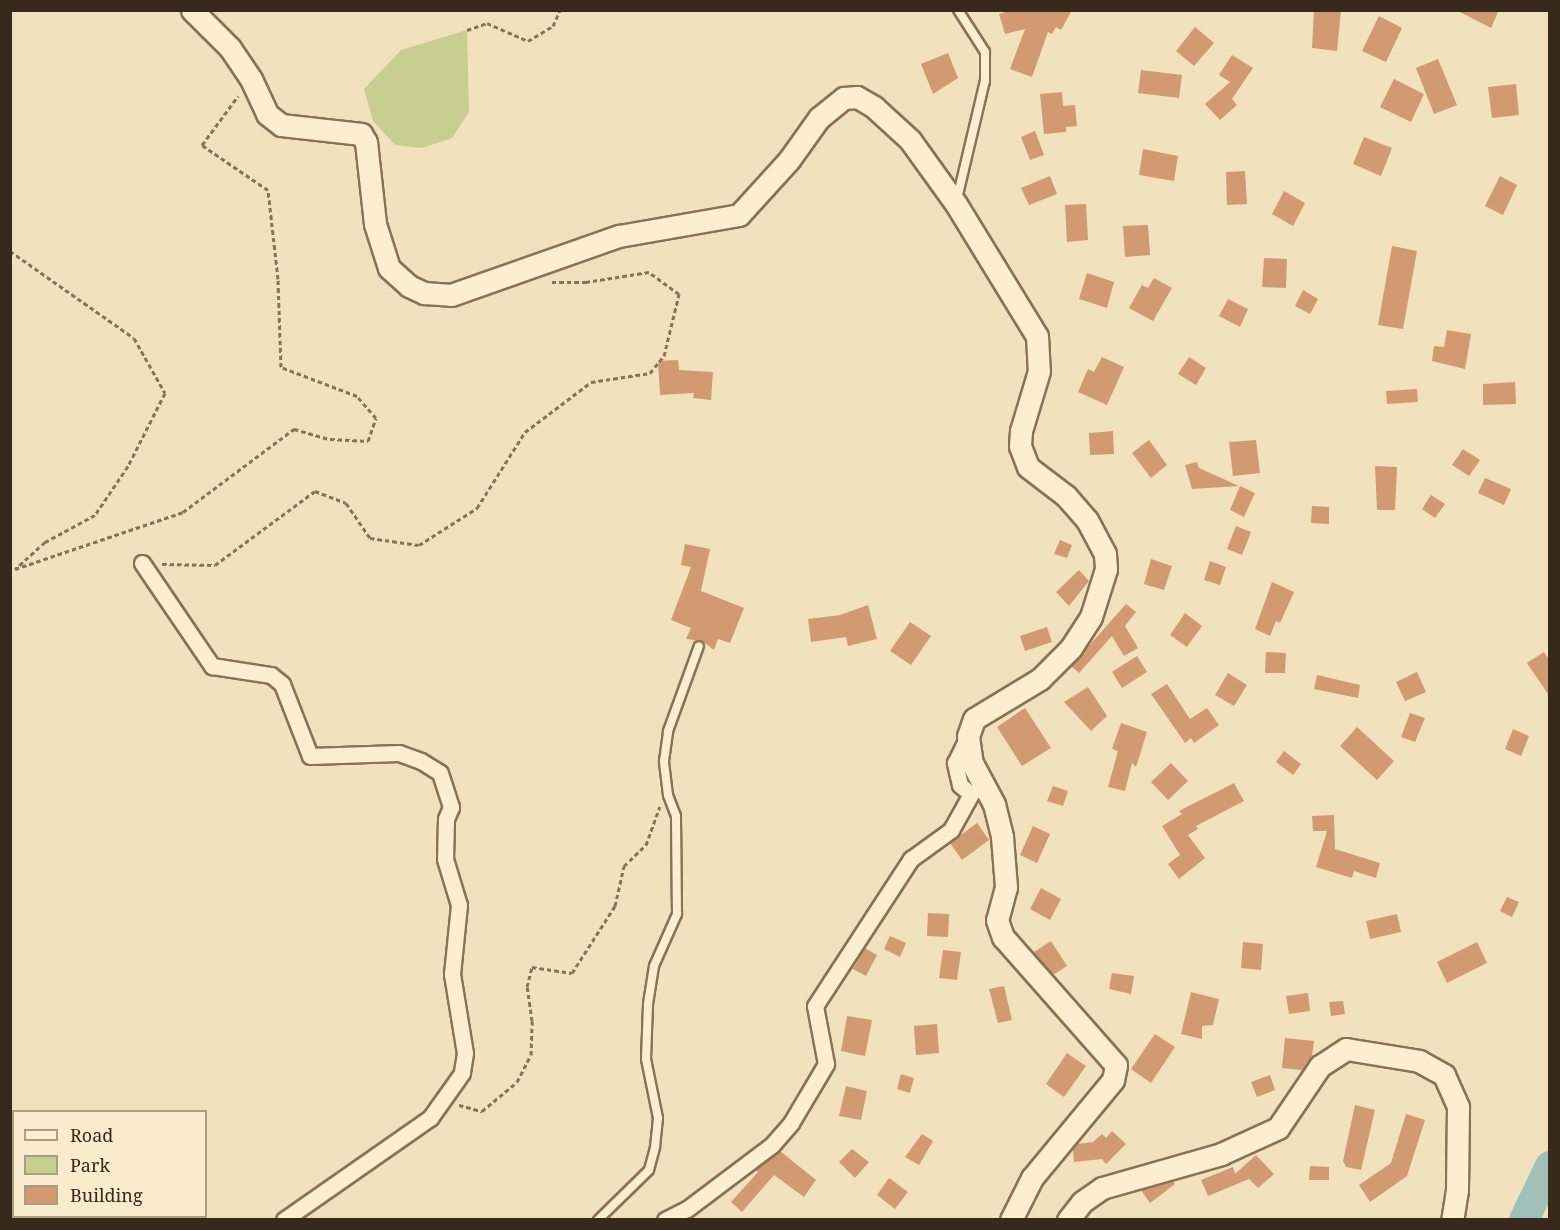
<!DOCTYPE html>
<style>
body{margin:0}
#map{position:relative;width:1560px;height:1230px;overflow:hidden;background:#f1e2bd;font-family:"Noto Serif",serif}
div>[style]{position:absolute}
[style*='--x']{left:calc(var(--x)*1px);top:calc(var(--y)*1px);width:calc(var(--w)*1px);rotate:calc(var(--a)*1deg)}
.green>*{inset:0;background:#c7cf90}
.river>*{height:30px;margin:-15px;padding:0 15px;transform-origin:15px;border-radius:15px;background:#a1c1b8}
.building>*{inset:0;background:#d29a70}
.path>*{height:3px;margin-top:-1.5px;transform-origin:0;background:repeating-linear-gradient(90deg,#897255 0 4.5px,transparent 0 7.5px)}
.roads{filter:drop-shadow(2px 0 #897255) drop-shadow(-2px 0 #897255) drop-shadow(0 2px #897255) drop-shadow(0 -2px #897255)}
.lane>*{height:8px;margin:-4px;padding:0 4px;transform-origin:4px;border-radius:4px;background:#fbefd0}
.street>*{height:15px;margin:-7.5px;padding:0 7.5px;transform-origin:7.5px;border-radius:7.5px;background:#fbefd0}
.secondary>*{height:21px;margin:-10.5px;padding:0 10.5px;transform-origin:10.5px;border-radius:10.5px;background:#fbefd0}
span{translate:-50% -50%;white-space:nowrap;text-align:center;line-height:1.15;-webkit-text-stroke:5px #f8eccd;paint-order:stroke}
.frame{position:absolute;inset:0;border:12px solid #37291b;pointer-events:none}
.legend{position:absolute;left:12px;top:1110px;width:195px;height:108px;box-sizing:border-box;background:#f8eccd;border:2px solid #ab9e86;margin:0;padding:8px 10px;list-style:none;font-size:18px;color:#37291b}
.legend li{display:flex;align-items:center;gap:12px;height:30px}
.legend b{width:30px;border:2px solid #ab9e86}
</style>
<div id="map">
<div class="green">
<i style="clip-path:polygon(467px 30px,469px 112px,452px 138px,422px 148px,395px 145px,373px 121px,364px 89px,401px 50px)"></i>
</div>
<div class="river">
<i style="--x:1524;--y:1220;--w:60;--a:-64.3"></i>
</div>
<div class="building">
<i style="clip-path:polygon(1012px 10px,1072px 10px,1061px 30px,1056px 27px,1052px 34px,1048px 32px,1032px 77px,1010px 69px,1025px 29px,1005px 34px,999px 14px)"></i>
<i style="clip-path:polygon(1314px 10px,1341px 10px,1337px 51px,1312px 48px)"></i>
<i style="clip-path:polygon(1456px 10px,1499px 10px,1491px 28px)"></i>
<i style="clip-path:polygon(1379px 16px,1402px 28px,1386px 62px,1362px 51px)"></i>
<i style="clip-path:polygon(1195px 27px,1214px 43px,1194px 66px,1176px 51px)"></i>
<i style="clip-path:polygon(948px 53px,958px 78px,933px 94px,921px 64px)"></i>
<i style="clip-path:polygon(1232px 55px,1253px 68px,1232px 99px,1237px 105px,1220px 120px,1205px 104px,1230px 82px,1219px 75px)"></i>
<i style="clip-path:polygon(1438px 59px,1457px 105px,1434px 114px,1416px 68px)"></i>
<i style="clip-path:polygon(1141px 70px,1182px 75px,1179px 98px,1138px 93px)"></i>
<i style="clip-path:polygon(1394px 79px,1424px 94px,1411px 122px,1380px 107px)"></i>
<i style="clip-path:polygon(1516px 84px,1519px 115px,1492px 118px,1488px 87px)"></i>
<i style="clip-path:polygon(1062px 92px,1063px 106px,1075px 105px,1077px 126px,1066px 127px,1066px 132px,1044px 134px,1040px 94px)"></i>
<i style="clip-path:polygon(1035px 131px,1044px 155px,1030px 160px,1021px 137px)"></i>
<i style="clip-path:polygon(1364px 137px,1392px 148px,1381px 176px,1353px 164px)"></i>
<i style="clip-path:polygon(1143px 149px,1178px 156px,1174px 181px,1139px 175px)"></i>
<i style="clip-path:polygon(1245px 171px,1247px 204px,1227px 205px,1226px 172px)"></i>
<i style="clip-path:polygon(1050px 176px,1057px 194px,1029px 205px,1021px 188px)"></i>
<i style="clip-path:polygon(1500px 176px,1517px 185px,1503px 215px,1485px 206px)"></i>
<i style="clip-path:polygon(1284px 191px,1305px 203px,1293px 226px,1272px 214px)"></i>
<i style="clip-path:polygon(1086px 204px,1088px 240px,1067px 242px,1065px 205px)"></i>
<i style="clip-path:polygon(1148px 225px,1150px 255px,1125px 257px,1123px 226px)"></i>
<i style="clip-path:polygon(1392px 246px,1417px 251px,1403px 329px,1378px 325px)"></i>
<i style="clip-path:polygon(1264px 258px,1287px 259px,1286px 288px,1262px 287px)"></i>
<i style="clip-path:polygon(1087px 273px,1114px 282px,1107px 308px,1079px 299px)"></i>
<i style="clip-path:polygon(1154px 278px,1172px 288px,1153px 321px,1129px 308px,1142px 285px,1148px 288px)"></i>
<i style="clip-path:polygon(1303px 290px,1318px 299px,1310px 314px,1295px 306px)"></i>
<i style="clip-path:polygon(1228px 299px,1248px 309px,1240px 327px,1219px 316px)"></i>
<i style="clip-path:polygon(1447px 330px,1471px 334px,1465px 369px,1432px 361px,1434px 346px,1444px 347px)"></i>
<i style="clip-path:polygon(1102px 357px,1124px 367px,1107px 405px,1078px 392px,1088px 369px,1094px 372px)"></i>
<i style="clip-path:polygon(1189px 357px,1206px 368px,1196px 385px,1178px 374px)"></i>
<i style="clip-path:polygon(678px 360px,679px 370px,713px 372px,711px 400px,693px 398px,694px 393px,660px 395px,658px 361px)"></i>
<i style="clip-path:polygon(1515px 382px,1516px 404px,1483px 405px,1483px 384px)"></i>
<i style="clip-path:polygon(1417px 389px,1418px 402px,1387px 404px,1386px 391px)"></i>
<i style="clip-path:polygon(1113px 431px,1114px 454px,1090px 455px,1089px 433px)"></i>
<i style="clip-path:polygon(1149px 440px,1167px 465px,1151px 478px,1132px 453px)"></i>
<i style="clip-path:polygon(1256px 440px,1260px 473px,1233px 476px,1229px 442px)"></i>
<i style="clip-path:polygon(1463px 449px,1480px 460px,1469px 476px,1452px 465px)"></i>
<i style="clip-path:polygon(1197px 462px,1199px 468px,1239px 486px,1192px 489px,1185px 465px)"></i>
<i style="clip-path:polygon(1375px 466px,1397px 467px,1395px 510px,1377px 510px)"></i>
<i style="clip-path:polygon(1485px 478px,1511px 489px,1504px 505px,1478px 493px)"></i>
<i style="clip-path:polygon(1240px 486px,1255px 493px,1244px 517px,1230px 510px)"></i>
<i style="clip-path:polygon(1431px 495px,1445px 504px,1435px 518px,1422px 509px)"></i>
<i style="clip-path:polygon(1312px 506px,1329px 507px,1329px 524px,1311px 523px)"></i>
<i style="clip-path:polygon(1236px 526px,1251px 532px,1242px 555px,1227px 549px)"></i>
<i style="clip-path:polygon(1060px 540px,1072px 545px,1067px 558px,1054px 554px)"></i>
<i style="clip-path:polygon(685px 544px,710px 549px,701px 591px,744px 608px,730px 643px,718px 639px,714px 650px,702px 641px,686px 639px,691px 628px,671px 620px,691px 567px,681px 565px)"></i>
<i style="clip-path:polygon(1151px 559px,1172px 566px,1164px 590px,1144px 584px)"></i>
<i style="clip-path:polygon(1210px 561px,1226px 567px,1220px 585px,1204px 580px)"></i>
<i style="clip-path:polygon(1079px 570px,1089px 581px,1069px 606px,1056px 592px)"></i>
<i style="clip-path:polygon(1272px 582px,1294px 592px,1280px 623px,1276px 621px,1270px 636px,1255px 629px)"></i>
<i style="clip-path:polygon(1126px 604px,1136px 612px,1125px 626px,1138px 648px,1124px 656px,1112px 636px,1079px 673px,1071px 666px)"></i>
<i style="clip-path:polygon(868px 605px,877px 639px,848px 646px,846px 637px,811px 642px,808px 619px,840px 615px)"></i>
<i style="clip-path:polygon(1185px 613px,1202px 626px,1187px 647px,1170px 635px)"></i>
<i style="clip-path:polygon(910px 622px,931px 636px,911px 665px,890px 651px)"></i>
<i style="clip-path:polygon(1047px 627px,1052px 642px,1025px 651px,1020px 636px)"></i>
<i style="clip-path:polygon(1266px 652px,1286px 653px,1285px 673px,1265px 673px)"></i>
<i style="clip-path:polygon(1544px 652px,1550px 661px,1550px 697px,1527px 663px)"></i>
<i style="clip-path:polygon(1137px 656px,1147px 672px,1122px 688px,1112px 672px)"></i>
<i style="clip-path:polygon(1417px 672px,1426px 692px,1405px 701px,1396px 682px)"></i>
<i style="clip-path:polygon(1228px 673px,1247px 685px,1234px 706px,1215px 695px)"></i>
<i style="clip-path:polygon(1317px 675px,1360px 685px,1358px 698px,1314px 689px)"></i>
<i style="clip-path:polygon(1167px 684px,1190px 719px,1207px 708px,1219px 725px,1194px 743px,1191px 738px,1185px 743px,1151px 694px)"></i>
<i style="clip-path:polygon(1088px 687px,1107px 716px,1091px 731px,1064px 702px)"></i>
<i style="clip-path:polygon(1025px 708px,1051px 748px,1022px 766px,997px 727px)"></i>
<i style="clip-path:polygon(1410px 713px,1425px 718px,1415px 742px,1401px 737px)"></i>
<i style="clip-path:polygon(1121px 723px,1147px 732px,1136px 767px,1132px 763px,1125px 791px,1108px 787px,1118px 751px,1112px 749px)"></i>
<i style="clip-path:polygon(1357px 727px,1394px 761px,1377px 780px,1340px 746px)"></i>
<i style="clip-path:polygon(1513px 729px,1529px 736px,1521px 756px,1505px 749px)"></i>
<i style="clip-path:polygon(1284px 751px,1301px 764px,1293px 775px,1276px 762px)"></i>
<i style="clip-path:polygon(1171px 763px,1188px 781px,1168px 800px,1151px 782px)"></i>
<i style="clip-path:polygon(1234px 783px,1244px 801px,1196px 826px,1198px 829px,1188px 835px,1205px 858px,1179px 879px,1168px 864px,1180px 855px,1162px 826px,1182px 814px,1179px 811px)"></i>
<i style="clip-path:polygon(1053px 786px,1068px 791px,1063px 806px,1047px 801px)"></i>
<i style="clip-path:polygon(1334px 815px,1335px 849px,1380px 863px,1376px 878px,1354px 871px,1352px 878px,1316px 867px,1327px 831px,1313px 831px,1312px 816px)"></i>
<i style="clip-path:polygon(977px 823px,989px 840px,962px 860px,950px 843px)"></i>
<i style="clip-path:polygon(1033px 826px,1050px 834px,1037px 863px,1020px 855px)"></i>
<i style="clip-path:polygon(1041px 888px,1061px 899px,1050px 920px,1030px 909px)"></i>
<i style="clip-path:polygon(1507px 897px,1519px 902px,1512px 917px,1500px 911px)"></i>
<i style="clip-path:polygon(928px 913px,949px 914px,948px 937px,927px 936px)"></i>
<i style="clip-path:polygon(1397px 914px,1401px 932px,1370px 939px,1366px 921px)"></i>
<i style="clip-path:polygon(890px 936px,906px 943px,900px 957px,884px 949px)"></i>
<i style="clip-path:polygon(1051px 941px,1067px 966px,1053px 975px,1034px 952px)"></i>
<i style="clip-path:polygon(1243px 942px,1263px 944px,1261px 970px,1241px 968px)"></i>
<i style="clip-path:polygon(1477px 942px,1487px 963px,1447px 983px,1437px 962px)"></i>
<i style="clip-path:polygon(865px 948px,877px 955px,866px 976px,853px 969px)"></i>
<i style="clip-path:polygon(943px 950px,961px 952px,957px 980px,939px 978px)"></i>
<i style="clip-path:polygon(1112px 973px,1134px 976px,1131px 994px,1109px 989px)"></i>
<i style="clip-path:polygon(1004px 986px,1012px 1020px,998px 1023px,989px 989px)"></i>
<i style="clip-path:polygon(1191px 992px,1219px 999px,1213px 1025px,1202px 1026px,1202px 1039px,1181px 1034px)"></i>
<i style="clip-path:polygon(1308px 993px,1310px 1011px,1289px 1014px,1286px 996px)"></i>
<i style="clip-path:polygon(1343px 1001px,1345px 1014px,1331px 1016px,1329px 1002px)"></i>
<i style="clip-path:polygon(847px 1016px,872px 1020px,865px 1056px,841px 1051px)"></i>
<i style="clip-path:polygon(937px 1024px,939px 1053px,916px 1055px,914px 1026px)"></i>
<i style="clip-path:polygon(1155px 1034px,1175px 1047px,1151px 1083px,1131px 1069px)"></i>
<i style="clip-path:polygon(1285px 1038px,1314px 1041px,1312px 1056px,1302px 1070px,1282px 1068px)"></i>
<i style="clip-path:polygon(1067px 1053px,1086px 1066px,1064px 1097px,1046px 1084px)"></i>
<i style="clip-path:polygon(901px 1074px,914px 1078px,910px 1093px,897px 1089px)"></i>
<i style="clip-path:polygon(1270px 1075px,1275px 1090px,1257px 1097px,1251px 1082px)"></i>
<i style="clip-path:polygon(846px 1086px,867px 1091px,861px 1120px,839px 1116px)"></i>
<i style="clip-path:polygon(1355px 1105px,1375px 1110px,1361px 1170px,1346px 1167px,1343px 1161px)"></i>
<i style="clip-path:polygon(1406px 1114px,1425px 1120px,1407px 1176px,1370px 1202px,1359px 1185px,1391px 1163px)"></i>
<i style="clip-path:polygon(1112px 1131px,1126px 1144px,1106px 1164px,1102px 1159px,1074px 1162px,1073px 1149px,1077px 1144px,1093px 1142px,1102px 1134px,1106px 1138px)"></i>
<i style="clip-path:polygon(922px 1134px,933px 1141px,919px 1165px,905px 1157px)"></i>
<i style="clip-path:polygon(852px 1149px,869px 1162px,855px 1178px,839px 1162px)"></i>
<i style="clip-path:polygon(780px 1151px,816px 1180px,804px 1197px,774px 1175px,742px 1212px,731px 1202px,758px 1172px,755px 1170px)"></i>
<i style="clip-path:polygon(1256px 1155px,1274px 1174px,1258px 1188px,1249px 1179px,1208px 1196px,1201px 1180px,1233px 1167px,1235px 1174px)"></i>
<i style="clip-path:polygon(1310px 1166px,1329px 1167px,1329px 1180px,1309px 1180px)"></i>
<i style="clip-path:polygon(889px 1178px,908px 1192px,895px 1209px,877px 1195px)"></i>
<i style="clip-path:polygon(1173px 1181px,1175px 1184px,1150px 1203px,1141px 1190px)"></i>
</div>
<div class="path">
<i style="--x:467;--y:30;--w:21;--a:-19"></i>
<i style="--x:487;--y:23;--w:45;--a:23.7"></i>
<i style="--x:528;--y:41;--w:29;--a:-31"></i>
<i style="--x:553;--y:26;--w:17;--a:-66"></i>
<i style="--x:10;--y:251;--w:151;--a:35.1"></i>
<i style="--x:134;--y:338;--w:63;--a:60.6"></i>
<i style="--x:165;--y:393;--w:82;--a:116.9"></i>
<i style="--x:128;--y:466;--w:59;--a:124"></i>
<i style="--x:95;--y:515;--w:57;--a:151.6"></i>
<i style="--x:45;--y:542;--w:40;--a:138"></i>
<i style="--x:15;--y:569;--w:177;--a:-18.7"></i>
<i style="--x:183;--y:512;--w:139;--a:-36.8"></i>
<i style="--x:294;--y:429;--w:37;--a:16"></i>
<i style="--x:330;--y:439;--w:38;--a:3"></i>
<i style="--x:368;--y:441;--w:24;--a:-71"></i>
<i style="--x:376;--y:418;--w:29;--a:-131"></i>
<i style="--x:357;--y:396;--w:81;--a:-159.1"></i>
<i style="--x:281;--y:367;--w:88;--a:-92"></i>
<i style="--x:278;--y:279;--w:90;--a:-96.4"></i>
<i style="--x:268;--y:190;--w:80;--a:-145.7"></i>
<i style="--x:202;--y:145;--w:61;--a:-53.7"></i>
<i style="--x:162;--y:564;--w:53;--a:1.1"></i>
<i style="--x:215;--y:565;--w:124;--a:-36.5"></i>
<i style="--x:315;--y:491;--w:33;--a:21"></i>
<i style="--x:346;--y:503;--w:42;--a:55.6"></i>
<i style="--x:370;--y:538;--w:49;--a:8.1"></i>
<i style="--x:419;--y:545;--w:69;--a:-32.5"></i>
<i style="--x:477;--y:508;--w:90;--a:-57.7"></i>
<i style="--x:525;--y:432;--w:83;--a:-37.1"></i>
<i style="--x:591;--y:382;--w:60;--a:-8.7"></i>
<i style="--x:650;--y:373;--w:22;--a:-51"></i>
<i style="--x:664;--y:356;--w:64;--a:-76.4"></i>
<i style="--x:679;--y:294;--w:37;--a:-144"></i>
<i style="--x:649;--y:272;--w:64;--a:171"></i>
<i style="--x:586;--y:282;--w:37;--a:180"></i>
<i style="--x:459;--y:1105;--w:24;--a:15"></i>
<i style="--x:482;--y:1111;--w:45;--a:-39.6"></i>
<i style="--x:517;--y:1082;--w:30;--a:-63"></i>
<i style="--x:531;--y:1055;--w:34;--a:-88"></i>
<i style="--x:532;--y:1021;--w:34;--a:-98"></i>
<i style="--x:527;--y:987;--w:21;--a:-76"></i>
<i style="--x:532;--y:967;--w:40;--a:8.5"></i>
<i style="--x:572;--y:973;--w:80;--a:-57.3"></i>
<i style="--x:615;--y:906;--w:41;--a:-77.3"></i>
<i style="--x:624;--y:866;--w:30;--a:-44"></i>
<i style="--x:646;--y:845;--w:41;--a:-70.3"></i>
</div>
<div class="roads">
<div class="lane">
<i style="--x:957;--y:199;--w:121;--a:-76.7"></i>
<i style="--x:985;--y:81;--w:29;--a:-90"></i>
<i style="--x:985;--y:52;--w:50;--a:-122.7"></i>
<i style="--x:598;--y:1220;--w:71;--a:-44.4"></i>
<i style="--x:649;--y:1170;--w:24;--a:-75"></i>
<i style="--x:655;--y:1147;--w:29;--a:-84"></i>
<i style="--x:658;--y:1118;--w:60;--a:-101.5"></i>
<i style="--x:646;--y:1059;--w:55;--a:-87.9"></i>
<i style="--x:648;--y:1004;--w:38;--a:-81"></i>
<i style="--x:654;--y:966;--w:57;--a:-66.1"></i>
<i style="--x:677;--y:914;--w:98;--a:-90.6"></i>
<i style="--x:676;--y:816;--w:22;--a:-111"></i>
<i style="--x:668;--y:795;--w:34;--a:-97"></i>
<i style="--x:664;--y:761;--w:30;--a:-82"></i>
<i style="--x:668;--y:731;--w:90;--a:-70"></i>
</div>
<div class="street">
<i style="--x:142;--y:563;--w:125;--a:55.8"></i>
<i style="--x:212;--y:666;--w:60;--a:8.7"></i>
<i style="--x:271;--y:675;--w:14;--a:39"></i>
<i style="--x:282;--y:684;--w:77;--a:68.7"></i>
<i style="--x:310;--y:756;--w:89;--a:-1.9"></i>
<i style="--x:399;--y:753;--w:23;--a:20"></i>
<i style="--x:421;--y:761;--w:22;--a:32"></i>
<i style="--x:440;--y:773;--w:36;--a:72"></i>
<i style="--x:451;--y:807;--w:13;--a:113"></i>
<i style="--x:446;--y:819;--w:40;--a:91.4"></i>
<i style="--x:445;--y:859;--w:48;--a:73.1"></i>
<i style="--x:459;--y:905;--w:69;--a:95.8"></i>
<i style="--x:452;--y:974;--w:80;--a:80.7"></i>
<i style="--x:465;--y:1053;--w:20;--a:99"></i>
<i style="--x:462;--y:1073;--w:55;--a:125.4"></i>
<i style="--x:430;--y:1118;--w:178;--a:145.1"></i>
<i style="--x:665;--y:1220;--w:25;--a:-27"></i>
<i style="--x:687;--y:1209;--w:106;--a:-37"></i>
<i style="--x:772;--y:1145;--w:29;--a:-49"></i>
<i style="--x:791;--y:1123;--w:69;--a:-59.3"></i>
<i style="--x:826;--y:1064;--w:59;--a:-100.7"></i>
<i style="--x:815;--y:1006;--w:176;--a:-56.9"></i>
<i style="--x:911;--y:859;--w:49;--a:-35.9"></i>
<i style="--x:951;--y:830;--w:41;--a:-60.9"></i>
<i style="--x:971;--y:794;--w:14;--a:-141"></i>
<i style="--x:960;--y:785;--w:23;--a:-103"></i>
<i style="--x:955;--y:763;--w:30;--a:-64"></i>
</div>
<div class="secondary">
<i style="--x:192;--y:10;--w:54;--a:45"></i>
<i style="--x:230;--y:48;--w:37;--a:56"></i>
<i style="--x:251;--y:79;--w:38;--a:65"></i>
<i style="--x:267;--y:114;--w:18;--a:38"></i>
<i style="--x:281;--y:125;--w:81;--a:6.4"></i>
<i style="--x:361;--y:134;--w:9;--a:58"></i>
<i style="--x:366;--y:142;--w:82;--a:83.7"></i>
<i style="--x:375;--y:224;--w:46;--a:72.3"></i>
<i style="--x:389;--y:268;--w:27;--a:42"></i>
<i style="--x:409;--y:286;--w:17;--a:25"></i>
<i style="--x:424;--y:293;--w:27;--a:4"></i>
<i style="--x:451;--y:295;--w:178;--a:-19.4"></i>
<i style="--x:619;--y:236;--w:122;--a:-9.9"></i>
<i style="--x:739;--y:215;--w:74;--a:-47.7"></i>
<i style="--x:789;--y:160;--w:52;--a:-54.5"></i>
<i style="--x:819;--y:118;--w:32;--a:-39"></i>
<i style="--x:844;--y:98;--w:13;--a:-4"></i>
<i style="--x:857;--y:97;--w:20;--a:30"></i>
<i style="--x:874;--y:107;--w:49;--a:42.5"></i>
<i style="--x:910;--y:140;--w:79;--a:54.3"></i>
<i style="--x:956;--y:204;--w:155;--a:58.5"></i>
<i style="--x:1037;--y:336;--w:35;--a:87"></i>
<i style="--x:1039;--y:371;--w:63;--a:106.7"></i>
<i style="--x:1021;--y:431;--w:15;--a:94"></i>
<i style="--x:1020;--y:446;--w:22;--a:69"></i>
<i style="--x:1028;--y:467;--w:48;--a:37.3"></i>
<i style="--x:1066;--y:496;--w:32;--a:49"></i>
<i style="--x:1087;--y:520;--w:38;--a:62"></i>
<i style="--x:1105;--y:554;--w:15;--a:86"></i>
<i style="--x:1106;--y:569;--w:50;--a:107.4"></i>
<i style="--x:1091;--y:617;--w:37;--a:123"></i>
<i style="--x:1071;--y:648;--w:44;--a:135"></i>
<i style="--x:1040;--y:679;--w:77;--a:148.8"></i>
<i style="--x:974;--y:719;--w:18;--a:109"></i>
<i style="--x:968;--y:736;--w:27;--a:82"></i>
<i style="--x:972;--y:763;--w:47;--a:61.8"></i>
<i style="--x:994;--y:804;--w:34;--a:76"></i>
<i style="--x:1002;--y:837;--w:50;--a:85.4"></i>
<i style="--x:1006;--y:887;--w:34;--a:105"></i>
<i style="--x:997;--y:920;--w:18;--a:71"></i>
<i style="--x:1003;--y:937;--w:171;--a:48.6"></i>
<i style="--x:1116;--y:1065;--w:15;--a:101"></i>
<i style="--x:1113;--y:1080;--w:127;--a:129.6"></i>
<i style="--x:1032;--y:1178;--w:47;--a:116.6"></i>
<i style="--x:1068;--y:1220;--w:23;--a:-52"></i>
<i style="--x:1082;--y:1202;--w:24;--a:-35"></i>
<i style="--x:1102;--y:1188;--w:124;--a:-15.9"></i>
<i style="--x:1221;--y:1154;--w:63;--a:-24.5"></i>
<i style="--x:1278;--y:1128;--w:75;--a:-55.9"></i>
<i style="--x:1320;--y:1066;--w:31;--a:-33"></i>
<i style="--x:1346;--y:1049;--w:74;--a:9.3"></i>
<i style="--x:1419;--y:1061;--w:29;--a:29"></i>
<i style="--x:1444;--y:1075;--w:35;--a:66"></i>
<i style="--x:1458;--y:1107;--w:83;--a:90.7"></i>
<i style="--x:1457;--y:1190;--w:30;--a:99"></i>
</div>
</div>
<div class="frame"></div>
<ul class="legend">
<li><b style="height:8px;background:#fbefd0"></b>Road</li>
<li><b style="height:16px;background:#c7cf90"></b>Park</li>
<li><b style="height:16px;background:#d29a70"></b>Building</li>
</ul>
</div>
